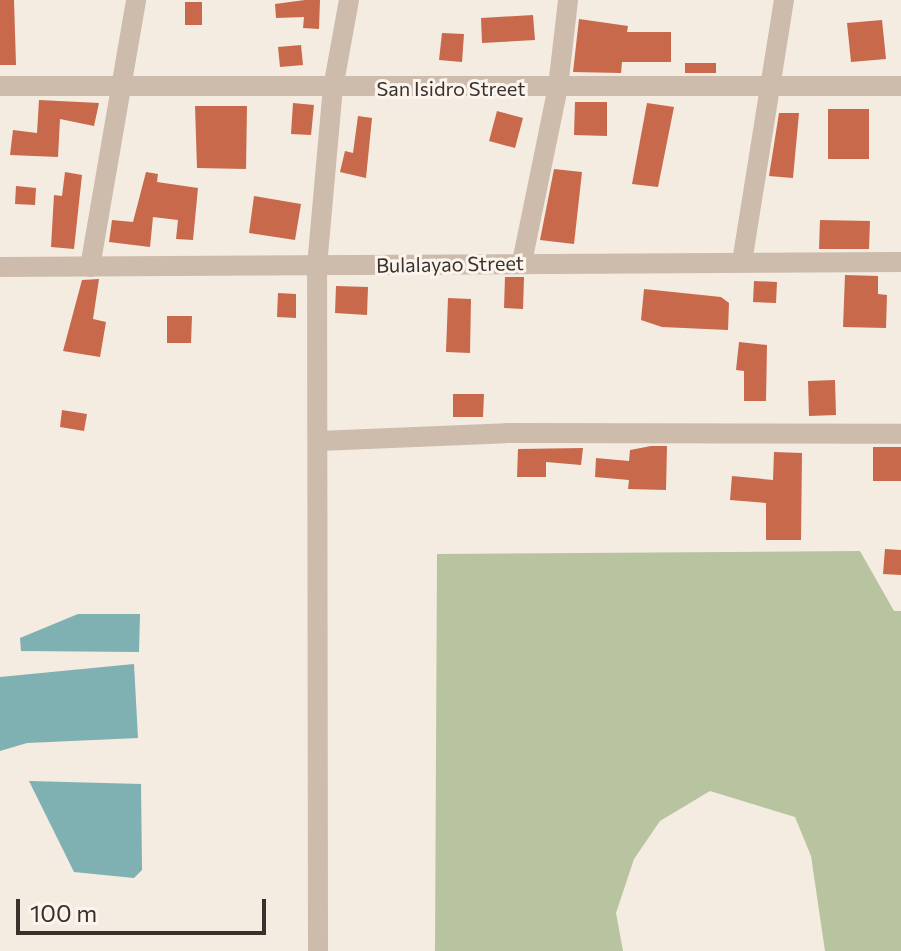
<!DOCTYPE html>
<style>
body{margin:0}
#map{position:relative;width:901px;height:951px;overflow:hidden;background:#f4ebe1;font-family:Commissioner,sans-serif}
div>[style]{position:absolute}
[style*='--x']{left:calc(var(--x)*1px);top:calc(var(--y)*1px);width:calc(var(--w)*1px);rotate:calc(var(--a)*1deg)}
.green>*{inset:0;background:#b8c4a0}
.water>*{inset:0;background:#7fb0b2}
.building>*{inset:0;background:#c8694b}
.minor>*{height:20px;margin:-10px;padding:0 10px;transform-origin:10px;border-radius:10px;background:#cdbbac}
span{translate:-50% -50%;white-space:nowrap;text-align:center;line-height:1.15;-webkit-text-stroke:6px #fbf5ee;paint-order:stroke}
.street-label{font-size:20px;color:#3b302b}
.scale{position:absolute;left:16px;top:899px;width:250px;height:36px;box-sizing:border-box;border:4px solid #3b302b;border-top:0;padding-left:10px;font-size:24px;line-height:28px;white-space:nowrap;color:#3b302b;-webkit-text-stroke:6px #fbf5ee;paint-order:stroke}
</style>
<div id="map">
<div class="green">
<i style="clip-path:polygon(860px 551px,894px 611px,901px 611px,901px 951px,825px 951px,811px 856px,795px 817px,710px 791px,660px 821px,634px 859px,616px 913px,623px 951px,435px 951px,437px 554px)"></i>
</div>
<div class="water">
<i style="clip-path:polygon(78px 614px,140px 614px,139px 652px,21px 651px,20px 638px)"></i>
<i style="clip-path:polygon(134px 664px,138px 738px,27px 743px,0 751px,0 677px)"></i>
<i style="clip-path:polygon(29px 781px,141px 784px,142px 870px,134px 878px,74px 872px)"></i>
</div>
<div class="building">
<i style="clip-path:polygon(0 0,14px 0,16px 65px,0 65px)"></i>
<i style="clip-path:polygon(305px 0,320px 0,319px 29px,303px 28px,304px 17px,276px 18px,275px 4px)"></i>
<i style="clip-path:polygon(185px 2px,202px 2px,202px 25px,185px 25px)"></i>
<i style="clip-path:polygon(533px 15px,535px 40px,482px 43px,481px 18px)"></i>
<i style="clip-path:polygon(579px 19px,628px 26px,627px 32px,671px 32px,671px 62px,622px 62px,621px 73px,573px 72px)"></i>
<i style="clip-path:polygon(882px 20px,886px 59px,851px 62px,847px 23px)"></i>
<i style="clip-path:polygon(442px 33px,464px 34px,462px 62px,439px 60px)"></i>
<i style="clip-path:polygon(301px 45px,303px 65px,280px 67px,278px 47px)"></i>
<i style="clip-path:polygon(685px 63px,716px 63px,716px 73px,685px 73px)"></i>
<i style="clip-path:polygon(39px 100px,99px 103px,94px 126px,60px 119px,58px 157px,10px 155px,13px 130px,37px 133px)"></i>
<i style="clip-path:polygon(575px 102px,607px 102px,607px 136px,574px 135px)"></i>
<i style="clip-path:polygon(293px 103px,314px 105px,311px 135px,291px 134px)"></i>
<i style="clip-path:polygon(647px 103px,674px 107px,658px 187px,632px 184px)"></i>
<i style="clip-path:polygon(195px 106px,247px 106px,246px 169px,197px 168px)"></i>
<i style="clip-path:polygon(828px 109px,869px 109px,869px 159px,828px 159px)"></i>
<i style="clip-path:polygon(497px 111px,523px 118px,515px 148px,489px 141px)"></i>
<i style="clip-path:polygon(779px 113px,799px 113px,793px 178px,769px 176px)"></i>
<i style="clip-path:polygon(358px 116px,372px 118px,366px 178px,340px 172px,345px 151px,353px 153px)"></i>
<i style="clip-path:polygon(554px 169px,582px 172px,574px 244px,540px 240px)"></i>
<i style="clip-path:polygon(65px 172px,82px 175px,74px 249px,51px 247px,54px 195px,62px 196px)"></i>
<i style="clip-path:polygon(146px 172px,158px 174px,157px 182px,198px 188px,193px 240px,176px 239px,178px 220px,153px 217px,150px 247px,109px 242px,112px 220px,133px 222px)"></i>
<i style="clip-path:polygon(16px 186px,36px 188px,35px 205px,15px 204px)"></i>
<i style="clip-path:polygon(254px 196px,301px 204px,295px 240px,249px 233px)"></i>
<i style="clip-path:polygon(820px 220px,870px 221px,869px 249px,819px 249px)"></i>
<i style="clip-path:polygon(845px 275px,878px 276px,878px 294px,887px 295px,886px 328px,843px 327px)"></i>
<i style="clip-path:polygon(505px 277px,524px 277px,523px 309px,504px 308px)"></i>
<i style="clip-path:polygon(99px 279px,93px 319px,106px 322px,100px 357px,63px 351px,82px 280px)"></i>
<i style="clip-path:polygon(754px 281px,777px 282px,776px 303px,753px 302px)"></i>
<i style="clip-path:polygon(336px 286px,368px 287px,367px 315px,335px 313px)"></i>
<i style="clip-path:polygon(644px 289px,721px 297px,729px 303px,728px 330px,662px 327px,641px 320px)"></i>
<i style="clip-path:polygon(278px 293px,296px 294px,296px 318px,277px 317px)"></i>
<i style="clip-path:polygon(448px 298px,471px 299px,470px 353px,446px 352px)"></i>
<i style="clip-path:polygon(167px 316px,192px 316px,191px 343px,167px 343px)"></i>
<i style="clip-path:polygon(739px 342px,767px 345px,766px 401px,744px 401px,744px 371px,736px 370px)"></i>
<i style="clip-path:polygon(835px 380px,836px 415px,809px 416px,808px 381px)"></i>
<i style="clip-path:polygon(453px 394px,484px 394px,483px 417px,453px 417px)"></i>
<i style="clip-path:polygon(62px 410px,87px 414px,84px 431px,60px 427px)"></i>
<i style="clip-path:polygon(651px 446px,667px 446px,666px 490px,628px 489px,629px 480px,595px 477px,596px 458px,629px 461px,630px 450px)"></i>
<i style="clip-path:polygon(873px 447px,901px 447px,901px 481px,873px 481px)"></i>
<i style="clip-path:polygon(583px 448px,581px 465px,546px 462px,546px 477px,517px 477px,518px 449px)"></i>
<i style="clip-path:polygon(774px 452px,802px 453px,801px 540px,766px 540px,766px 503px,730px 500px,732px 476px,773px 480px)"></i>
<i style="clip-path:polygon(885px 549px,901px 550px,901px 575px,883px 574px)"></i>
</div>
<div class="minor">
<i style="--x:0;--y:86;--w:901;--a:0"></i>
<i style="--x:522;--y:262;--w:179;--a:-78.4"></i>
<i style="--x:558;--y:87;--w:88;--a:-83.4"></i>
<i style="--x:742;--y:262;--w:265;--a:-80.9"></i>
<i style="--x:0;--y:267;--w:901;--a:-0.32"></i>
<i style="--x:90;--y:267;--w:271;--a:-80.2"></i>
<i style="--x:319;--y:441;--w:187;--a:-2.4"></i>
<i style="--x:506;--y:433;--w:395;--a:0.1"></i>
<i style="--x:318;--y:951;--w:685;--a:-90.08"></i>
<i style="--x:317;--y:266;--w:179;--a:-84.9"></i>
<i style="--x:333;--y:88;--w:89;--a:-79.7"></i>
</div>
<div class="street-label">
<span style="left:451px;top:88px">San Isidro Street</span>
<span style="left:450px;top:264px;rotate:-1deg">Bulalayao Street</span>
</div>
<div class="scale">100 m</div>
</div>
